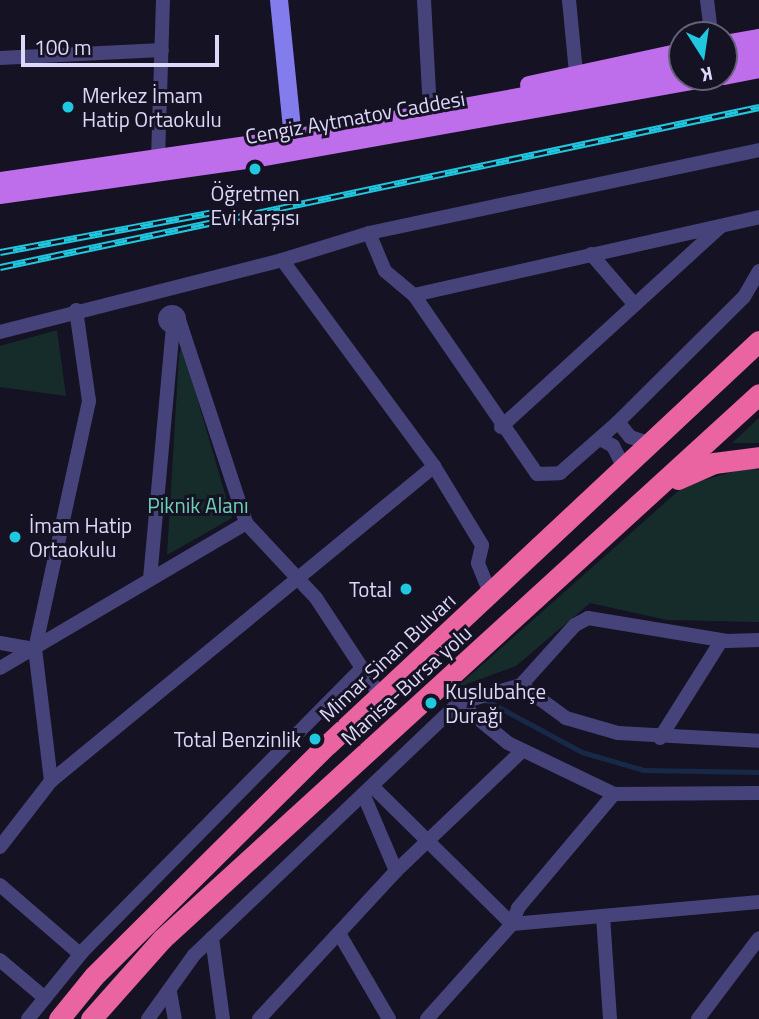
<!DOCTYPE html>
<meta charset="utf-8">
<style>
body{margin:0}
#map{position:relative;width:759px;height:1019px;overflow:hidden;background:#151223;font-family:"Titillium Web",sans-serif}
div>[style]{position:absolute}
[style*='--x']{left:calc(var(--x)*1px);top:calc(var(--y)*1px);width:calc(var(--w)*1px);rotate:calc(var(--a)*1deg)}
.green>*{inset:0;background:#152c2b}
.stream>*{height:4.5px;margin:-2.25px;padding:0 2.25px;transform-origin:2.25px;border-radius:2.25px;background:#172947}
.street>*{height:14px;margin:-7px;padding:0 7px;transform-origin:7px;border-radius:7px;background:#46437b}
.street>.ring{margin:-7px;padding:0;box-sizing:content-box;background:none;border:14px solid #46437b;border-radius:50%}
.secondary>*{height:18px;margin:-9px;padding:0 9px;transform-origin:9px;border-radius:9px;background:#827ced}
.primary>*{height:18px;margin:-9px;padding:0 9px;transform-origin:9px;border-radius:9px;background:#bf6eeb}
.highway>*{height:21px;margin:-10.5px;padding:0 10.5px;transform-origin:10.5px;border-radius:10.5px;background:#e964a0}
.rail>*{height:7px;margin-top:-3.5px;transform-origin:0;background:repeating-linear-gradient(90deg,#151223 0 13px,#1fc7df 0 26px);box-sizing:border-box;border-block:2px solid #1fc7df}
.dots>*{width:19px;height:19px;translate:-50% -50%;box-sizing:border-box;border:4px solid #151223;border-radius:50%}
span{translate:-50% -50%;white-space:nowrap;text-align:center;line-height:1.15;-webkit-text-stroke:6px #151223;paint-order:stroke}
.poi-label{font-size:21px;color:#ddd8fa}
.left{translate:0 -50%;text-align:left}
.right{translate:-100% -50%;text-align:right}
.street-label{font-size:21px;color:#ddd8fa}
.park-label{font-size:21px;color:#6ed0ba}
.north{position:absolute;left:668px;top:21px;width:70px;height:70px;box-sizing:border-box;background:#151223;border:2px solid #656179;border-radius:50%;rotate:168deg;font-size:19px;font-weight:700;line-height:28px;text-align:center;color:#ddd8fa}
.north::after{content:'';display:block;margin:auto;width:24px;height:32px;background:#1fc7df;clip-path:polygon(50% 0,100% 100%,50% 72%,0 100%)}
.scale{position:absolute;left:21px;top:35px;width:198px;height:32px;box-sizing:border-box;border:4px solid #ddd8fa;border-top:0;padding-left:9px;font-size:21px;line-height:24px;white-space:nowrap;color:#ddd8fa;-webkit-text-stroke:5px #151223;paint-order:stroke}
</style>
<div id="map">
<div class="green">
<i style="clip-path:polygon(57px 330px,66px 396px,0 387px,0 346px)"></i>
<i style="clip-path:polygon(182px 346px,232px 518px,167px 555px,179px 355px)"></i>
<i style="clip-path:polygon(759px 418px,759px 443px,732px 443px)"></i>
<i style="clip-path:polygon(747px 468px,759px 470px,759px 622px,667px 620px,590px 603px,516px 666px,456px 688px,685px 485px)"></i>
</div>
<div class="stream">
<i style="--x:484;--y:699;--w:111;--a:28.4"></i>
<i style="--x:582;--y:752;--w:65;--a:16.2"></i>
<i style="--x:644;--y:770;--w:115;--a:1"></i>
</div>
<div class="street">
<i style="--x:424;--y:0;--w:112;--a:86.9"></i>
<i style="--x:569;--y:0;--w:73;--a:84.5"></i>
<i style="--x:707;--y:0;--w:35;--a:83"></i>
<i style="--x:0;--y:58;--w:162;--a:-2.8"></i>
<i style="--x:158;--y:159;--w:159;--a:-88.2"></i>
<i style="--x:369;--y:233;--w:41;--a:67.2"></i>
<i style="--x:385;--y:271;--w:38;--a:40"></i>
<i style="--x:414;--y:295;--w:217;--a:55.5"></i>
<i style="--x:537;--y:474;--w:23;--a:-2"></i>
<i style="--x:560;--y:473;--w:77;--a:-41.3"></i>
<i style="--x:618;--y:422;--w:177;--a:-44.8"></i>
<i style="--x:744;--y:297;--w:30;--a:-60"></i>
<i style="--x:591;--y:254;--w:67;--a:49.2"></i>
<i style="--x:414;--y:295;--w:354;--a:-12.7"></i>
<i class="ring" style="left:165px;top:312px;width:0;height:0"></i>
<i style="--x:179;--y:320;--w:214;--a:71.7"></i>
<i style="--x:246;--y:523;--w:103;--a:47"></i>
<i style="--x:316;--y:598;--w:118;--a:56.7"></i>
<i style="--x:0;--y:332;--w:291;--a:-14.3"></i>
<i style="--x:618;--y:422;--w:19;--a:51"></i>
<i style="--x:630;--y:437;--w:19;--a:18"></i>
<i style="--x:501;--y:427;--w:297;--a:-42.4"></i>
<i style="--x:600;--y:439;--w:15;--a:28"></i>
<i style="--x:613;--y:446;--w:25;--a:63"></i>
<i style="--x:150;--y:579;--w:254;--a:-84.8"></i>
<i style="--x:490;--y:593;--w:32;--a:-112"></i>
<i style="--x:478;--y:563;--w:18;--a:-77"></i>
<i style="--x:482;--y:545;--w:92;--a:-121.3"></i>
<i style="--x:434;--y:466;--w:256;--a:-126.4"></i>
<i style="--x:282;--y:260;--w:91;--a:-17.2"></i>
<i style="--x:369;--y:233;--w:399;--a:-12"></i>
<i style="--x:0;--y:643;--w:36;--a:10"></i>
<i style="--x:0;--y:668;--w:286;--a:-30.5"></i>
<i style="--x:521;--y:685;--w:56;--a:36.3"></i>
<i style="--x:566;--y:718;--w:54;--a:16.1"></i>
<i style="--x:618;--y:733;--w:141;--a:3.2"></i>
<i style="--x:459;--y:703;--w:63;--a:39.2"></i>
<i style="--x:508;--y:743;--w:118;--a:25.7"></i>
<i style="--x:614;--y:794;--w:145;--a:-0.4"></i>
<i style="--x:660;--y:738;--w:115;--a:-57.8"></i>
<i style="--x:51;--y:781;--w:133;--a:-96.9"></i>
<i style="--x:35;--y:649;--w:254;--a:-77.7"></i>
<i style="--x:89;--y:401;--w:92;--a:-98.1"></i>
<i style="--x:373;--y:787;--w:195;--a:44.6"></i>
<i style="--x:512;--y:924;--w:17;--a:-69"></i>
<i style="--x:518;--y:908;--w:149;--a:-49.9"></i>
<i style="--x:0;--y:847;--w:83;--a:-52.3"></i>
<i style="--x:51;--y:781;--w:496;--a:-39.4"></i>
<i style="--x:396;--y:871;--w:174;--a:-43.6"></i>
<i style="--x:0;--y:885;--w:106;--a:40.8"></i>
<i style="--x:603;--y:916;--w:103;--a:86.1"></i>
<i style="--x:340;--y:935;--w:97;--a:59.7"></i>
<i style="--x:212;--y:938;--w:82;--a:82.3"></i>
<i style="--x:0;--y:960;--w:59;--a:40.2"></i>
<i style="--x:170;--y:992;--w:27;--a:80"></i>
<i style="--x:28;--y:1019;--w:87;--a:-51"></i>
<i style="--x:83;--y:951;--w:397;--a:-45.4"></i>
<i style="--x:148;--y:1019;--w:79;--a:-54.3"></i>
<i style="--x:194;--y:955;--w:366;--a:-43.6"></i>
<i style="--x:459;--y:703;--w:65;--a:-16.2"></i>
<i style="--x:521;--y:685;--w:81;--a:-48"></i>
<i style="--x:575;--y:625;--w:15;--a:-28"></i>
<i style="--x:588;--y:618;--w:141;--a:9.4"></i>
<i style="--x:727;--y:641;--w:32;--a:-2"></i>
<i style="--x:259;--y:1019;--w:202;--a:-47.2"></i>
<i style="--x:396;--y:871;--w:82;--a:-113.1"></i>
<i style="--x:427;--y:1019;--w:127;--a:-48.2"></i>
<i style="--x:512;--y:924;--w:248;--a:-5.1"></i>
<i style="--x:698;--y:1019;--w:101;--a:-53"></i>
</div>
<div class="secondary">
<i style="--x:279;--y:0;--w:139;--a:84.2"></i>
</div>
<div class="primary">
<i style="--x:724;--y:44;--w:36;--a:-10"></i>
<i style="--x:724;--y:59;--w:36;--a:-11"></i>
<i style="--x:724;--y:76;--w:36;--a:-11"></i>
<i style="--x:529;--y:85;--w:157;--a:-12.2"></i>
<i style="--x:0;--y:181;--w:296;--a:-8.3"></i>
<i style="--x:293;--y:138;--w:395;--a:-10.3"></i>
<i style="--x:0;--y:195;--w:257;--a:-8.1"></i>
<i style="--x:254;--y:159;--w:469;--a:-10.1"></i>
</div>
<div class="highway">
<i style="--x:678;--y:479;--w:39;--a:-24"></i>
<i style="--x:714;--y:463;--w:45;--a:-7.6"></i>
<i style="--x:59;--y:1019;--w:55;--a:-50.9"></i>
<i style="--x:94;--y:976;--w:330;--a:-44.8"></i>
<i style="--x:328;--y:744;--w:590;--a:-43.08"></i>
<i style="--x:91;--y:1019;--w:107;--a:-48.4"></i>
<i style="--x:162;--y:939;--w:808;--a:-42.39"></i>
</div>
<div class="rail">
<i style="--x:0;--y:252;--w:217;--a:-10.6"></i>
<i style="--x:0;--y:267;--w:776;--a:-11.9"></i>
</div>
<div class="dots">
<i style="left:68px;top:107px;background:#1fc7df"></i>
<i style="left:255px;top:169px;background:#1fc7df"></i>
<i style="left:15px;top:537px;background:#1fc7df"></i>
<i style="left:406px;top:589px;background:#1fc7df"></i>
<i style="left:431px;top:703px;background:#1fc7df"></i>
<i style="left:315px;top:739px;background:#1fc7df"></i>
</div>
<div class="poi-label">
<span class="left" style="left:82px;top:107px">Merkez İmam<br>Hatip Ortaokulu</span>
<span style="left:255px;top:205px">Öğretmen<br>Evi Karşısı</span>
<span class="left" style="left:29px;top:537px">İmam Hatip<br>Ortaokulu</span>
<span class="right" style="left:392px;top:589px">Total</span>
<span class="left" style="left:445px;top:703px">Kuşlubahçe<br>Durağı</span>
<span class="right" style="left:301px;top:739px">Total Benzinlik</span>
</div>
<div class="street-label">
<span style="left:355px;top:117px;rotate:-10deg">Cengiz Aytmatov Caddesi</span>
<span style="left:387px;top:657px;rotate:-43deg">Mimar Sinan Bulvarı</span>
<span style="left:406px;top:685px;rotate:-42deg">Manisa-Bursa yolu</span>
</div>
<div class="park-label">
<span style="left:198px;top:505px">Piknik Alanı</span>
</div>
<div class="north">K</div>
<div class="scale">100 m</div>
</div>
